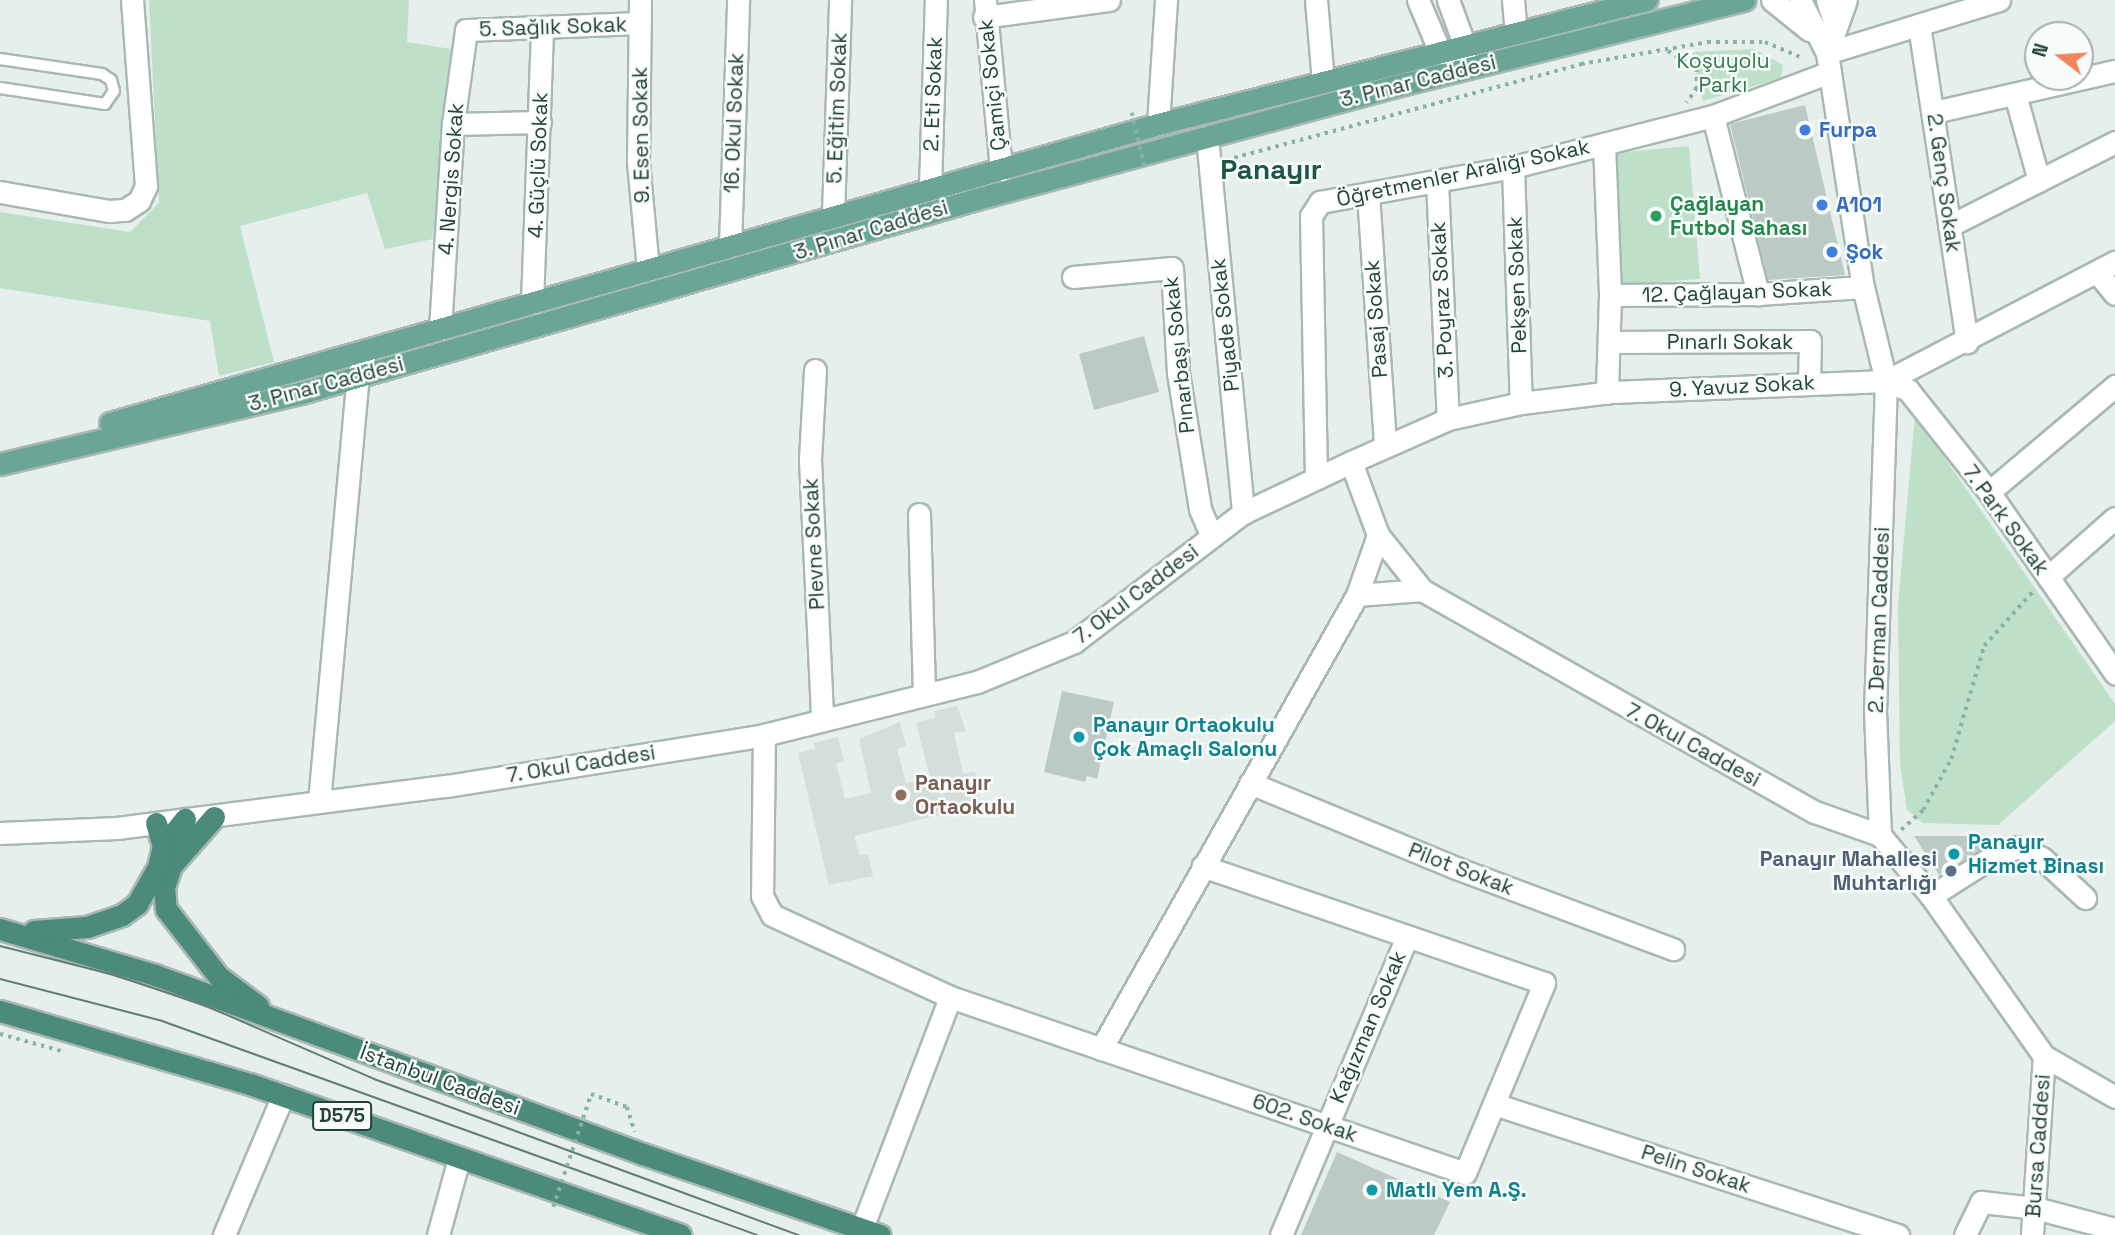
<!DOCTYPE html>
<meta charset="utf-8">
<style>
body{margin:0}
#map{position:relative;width:2115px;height:1235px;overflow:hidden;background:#e6efeb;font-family:"Space Grotesk",sans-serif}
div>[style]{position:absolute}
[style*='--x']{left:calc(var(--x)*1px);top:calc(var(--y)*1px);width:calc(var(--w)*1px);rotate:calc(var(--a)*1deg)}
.built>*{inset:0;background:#d4dfda}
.green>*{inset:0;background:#bfe0c8}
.building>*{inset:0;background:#bbcac4}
.path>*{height:3.5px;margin-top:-1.75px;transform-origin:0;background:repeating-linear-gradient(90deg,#86b3a5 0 3.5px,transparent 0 8.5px)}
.roads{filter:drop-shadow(2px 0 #a8b8b2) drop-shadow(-2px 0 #a8b8b2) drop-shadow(0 2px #a8b8b2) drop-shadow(0 -2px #a8b8b2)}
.service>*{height:10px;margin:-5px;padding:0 5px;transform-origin:5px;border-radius:5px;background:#fff}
.minor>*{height:21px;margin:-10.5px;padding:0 10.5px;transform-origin:10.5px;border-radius:10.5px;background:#fff}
.secondary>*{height:21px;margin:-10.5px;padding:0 10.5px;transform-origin:10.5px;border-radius:10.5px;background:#fff}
.primary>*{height:21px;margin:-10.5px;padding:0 10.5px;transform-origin:10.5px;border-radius:10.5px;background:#6aa596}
.trunk>*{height:21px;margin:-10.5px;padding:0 10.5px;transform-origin:10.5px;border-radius:10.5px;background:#4c8a7c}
.tram>*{height:2px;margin:-1px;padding:0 1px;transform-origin:1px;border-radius:1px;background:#5f7d75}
.path-bridge>*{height:3.5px;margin-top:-1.75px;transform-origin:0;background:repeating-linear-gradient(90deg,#86b3a5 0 3.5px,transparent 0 8.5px)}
.dots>*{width:19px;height:19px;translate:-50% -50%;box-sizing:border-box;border:4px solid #f7fbf9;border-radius:50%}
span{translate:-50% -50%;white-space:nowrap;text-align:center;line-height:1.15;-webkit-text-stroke:5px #f7fbf9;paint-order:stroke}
.shield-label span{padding:2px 5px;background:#f7fbf9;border:2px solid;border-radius:5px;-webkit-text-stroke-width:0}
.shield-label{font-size:19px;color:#24423a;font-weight:700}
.street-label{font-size:21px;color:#24423a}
.park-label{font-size:21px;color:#2d7a4b}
.shop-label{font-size:21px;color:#366cbe;font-weight:700}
.left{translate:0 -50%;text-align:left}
.leisure-label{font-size:21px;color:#27864d;font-weight:700}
.culture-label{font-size:21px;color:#0d838f;font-weight:700}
.education-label{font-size:21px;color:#785e54;font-weight:700}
.service-label{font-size:21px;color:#4e5e75;font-weight:700}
.right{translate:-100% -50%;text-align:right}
.district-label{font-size:28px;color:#1f5548;font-weight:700}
.north{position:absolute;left:2024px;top:21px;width:70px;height:70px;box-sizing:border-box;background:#f7fbf9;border:2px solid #a3b1ad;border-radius:50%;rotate:287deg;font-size:19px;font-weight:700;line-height:28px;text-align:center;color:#24423a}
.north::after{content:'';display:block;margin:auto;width:24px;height:32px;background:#f4845f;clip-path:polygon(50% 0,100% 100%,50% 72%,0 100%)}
</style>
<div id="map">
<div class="built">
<i style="clip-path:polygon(957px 706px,966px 731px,954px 733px,963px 773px,975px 772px,980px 805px,854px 836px,859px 855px,868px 854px,873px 876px,829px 885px,798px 753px,815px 749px,814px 743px,838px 737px,844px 761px,836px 764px,845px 799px,871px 793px,859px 739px,900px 722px,906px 746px,897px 749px,906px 783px,928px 780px,943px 797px,941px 776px,930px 777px,916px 723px,935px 718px,935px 711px)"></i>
</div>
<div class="green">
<i style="clip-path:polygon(149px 0,409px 0,407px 42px,451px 49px,433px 239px,385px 249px,367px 193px,240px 226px,274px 362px,219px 376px,210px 321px,0 288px,0 212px,130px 232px,159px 203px)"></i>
<i style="clip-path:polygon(1754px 49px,1783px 65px,1781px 78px,1703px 101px,1692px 52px)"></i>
<i style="clip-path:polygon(1689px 146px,1700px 279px,1620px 285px,1613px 153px)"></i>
<i style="clip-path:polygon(1915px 415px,2115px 704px,2115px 721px,1998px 825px,1923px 823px,1907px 810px,1900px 763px,1898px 605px)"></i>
</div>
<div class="building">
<i style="clip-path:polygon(1805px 105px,1845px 275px,1768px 280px,1730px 124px)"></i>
<i style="clip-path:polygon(1144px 336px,1159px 392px,1094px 410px,1079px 354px)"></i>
<i style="clip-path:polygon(1062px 691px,1114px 702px,1097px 779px,1087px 776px,1085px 782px,1044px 772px)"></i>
<i style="clip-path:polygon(1914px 836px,1976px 836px,1989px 844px,1939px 875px)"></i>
<i style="clip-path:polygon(1337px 1152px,1450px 1202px,1434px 1235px,1301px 1235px)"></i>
</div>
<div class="path">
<i style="--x:1668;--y:51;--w:34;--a:32"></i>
<i style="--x:1697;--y:69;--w:19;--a:90"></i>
<i style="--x:1697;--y:88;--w:18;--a:124"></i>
<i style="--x:1226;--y:160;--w:368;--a:-15.1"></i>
<i style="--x:1581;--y:64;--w:129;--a:-9.8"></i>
<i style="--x:1708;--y:42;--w:57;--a:0"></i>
<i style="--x:1765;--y:42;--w:39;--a:23"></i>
<i style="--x:1901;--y:830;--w:30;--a:-42"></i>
<i style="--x:1923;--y:810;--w:58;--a:-61.2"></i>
<i style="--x:1951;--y:759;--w:118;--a:-73.7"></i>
<i style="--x:1984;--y:646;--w:76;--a:-48.2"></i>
<i style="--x:0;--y:1034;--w:67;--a:15.5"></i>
<i style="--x:591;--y:1094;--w:38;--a:20"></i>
<i style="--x:627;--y:1107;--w:26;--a:72"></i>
</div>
<div class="roads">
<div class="service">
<i style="--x:0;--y:59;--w:103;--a:8.4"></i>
<i style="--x:102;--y:74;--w:11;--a:34"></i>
<i style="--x:111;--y:80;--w:11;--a:75"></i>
<i style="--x:114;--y:91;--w:16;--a:125"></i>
<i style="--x:105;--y:104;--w:106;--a:-171.3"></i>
</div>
<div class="minor">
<i style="--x:640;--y:0;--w:162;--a:90.7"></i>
<i style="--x:638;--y:162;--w:107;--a:84.7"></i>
<i style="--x:985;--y:0;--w:171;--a:84.6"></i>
<i style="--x:1316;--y:0;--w:82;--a:85.1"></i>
<i style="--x:1513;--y:0;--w:32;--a:85"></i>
<i style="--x:984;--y:17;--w:126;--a:-7.7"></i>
<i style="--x:1919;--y:25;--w:321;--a:81.4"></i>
<i style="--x:1827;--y:53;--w:180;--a:-17.1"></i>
<i style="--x:2015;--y:94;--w:90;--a:74.6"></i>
<i style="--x:1934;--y:112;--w:186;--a:-12.8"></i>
<i style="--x:1713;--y:116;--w:184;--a:75.8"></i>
<i style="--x:453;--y:124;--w:87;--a:-1.3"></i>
<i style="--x:1158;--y:124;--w:124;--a:-86.3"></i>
<i style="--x:1207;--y:137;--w:378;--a:84.5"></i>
<i style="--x:1604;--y:144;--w:151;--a:87.7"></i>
<i style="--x:1610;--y:295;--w:98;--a:91.8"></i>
<i style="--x:1513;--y:167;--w:236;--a:88.1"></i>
<i style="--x:1437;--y:181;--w:238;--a:87.4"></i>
<i style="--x:930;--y:187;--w:187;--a:-88.2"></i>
<i style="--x:0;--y:192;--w:111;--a:9.9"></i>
<i style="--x:109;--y:211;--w:16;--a:-4"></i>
<i style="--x:125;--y:210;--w:17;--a:-33"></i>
<i style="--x:139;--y:201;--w:17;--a:-65"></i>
<i style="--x:146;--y:186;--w:187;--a:-94.3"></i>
<i style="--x:1368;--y:194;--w:251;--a:86.1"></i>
<i style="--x:833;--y:215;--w:215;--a:-88.1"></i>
<i style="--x:1949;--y:226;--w:186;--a:-26.8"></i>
<i style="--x:730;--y:246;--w:246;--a:-88.1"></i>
<i style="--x:2097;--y:272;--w:28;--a:51"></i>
<i style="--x:1073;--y:277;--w:99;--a:-5.2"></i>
<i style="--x:1172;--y:268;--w:105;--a:86.7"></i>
<i style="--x:1178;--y:373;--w:138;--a:80.8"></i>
<i style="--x:1200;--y:509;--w:30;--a:67"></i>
<i style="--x:1610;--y:295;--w:148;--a:-0.4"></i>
<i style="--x:1758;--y:294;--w:105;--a:-3.8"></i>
<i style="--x:532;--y:303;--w:276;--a:-87.9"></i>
<i style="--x:440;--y:329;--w:205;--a:-86.4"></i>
<i style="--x:453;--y:124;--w:95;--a:-82.1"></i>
<i style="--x:466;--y:30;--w:174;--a:-2.3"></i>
<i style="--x:1609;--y:342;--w:201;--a:-0.3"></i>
<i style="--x:1810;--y:341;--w:42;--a:91.4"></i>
<i style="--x:815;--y:370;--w:90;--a:93.2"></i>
<i style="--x:810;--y:460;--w:259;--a:87.3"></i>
<i style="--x:1886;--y:381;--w:24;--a:22"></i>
<i style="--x:1908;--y:390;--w:130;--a:51.5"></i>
<i style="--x:1989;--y:492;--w:221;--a:55.2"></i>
<i style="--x:1351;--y:462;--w:106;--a:-23.9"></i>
<i style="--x:1448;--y:419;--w:75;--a:-12.4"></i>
<i style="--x:1521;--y:403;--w:92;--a:-6.9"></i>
<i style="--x:1612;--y:392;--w:274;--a:-2.3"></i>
<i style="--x:1886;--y:381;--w:258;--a:-27.5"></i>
<i style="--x:1316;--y:477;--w:261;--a:-91.1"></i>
<i style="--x:1311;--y:216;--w:17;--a:-57"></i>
<i style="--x:1320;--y:202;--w:196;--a:-10.3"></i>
<i style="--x:1513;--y:167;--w:206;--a:-14.3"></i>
<i style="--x:1713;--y:116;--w:125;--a:-20.6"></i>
<i style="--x:1989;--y:492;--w:165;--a:-40.1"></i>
<i style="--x:919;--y:514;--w:181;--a:88.4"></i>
<i style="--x:2048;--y:577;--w:89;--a:-41.4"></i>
<i style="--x:1357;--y:595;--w:65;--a:-4.4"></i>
<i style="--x:764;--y:735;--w:161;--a:90.7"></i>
<i style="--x:762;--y:896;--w:21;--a:62"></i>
<i style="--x:772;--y:915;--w:196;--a:24.7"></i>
<i style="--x:950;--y:997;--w:544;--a:18.87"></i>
<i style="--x:1465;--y:1173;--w:206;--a:-67.4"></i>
<i style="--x:1544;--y:983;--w:361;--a:-161.1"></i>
<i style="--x:1250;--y:783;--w:223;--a:22.4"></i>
<i style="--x:1456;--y:868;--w:232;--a:20.5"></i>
<i style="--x:319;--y:802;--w:427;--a:-84.8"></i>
<i style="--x:358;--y:377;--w:26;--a:-74"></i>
<i style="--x:0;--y:833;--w:117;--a:-2.4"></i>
<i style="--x:117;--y:828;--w:333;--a:-7.3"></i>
<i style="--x:447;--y:786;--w:321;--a:-9.1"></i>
<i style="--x:764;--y:735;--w:219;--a:-14"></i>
<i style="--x:977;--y:682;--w:105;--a:-22.4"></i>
<i style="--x:1074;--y:642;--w:213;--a:-37.4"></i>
<i style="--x:1243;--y:513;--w:119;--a:-25.3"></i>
<i style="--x:1351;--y:462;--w:78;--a:69.7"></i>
<i style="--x:1378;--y:535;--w:70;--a:51.3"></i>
<i style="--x:1422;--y:590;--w:451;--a:29.5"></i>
<i style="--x:1815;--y:812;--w:69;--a:19.5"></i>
<i style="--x:1931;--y:896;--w:72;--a:-32.6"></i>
<i style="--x:1992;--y:857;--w:28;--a:-21"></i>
<i style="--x:2018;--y:847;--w:26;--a:25"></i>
<i style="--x:2042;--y:858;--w:59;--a:42.9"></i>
<i style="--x:1101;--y:1049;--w:521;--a:-60.58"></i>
<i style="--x:1357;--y:595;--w:64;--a:-70.7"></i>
<i style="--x:1494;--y:1104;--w:425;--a:18"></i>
<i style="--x:862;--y:1228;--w:247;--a:-69.1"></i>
<i style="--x:224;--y:1235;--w:152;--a:-67.1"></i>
<i style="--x:438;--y:1235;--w:80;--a:-74.7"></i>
<i style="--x:1281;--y:1235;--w:324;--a:-67.1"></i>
<i style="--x:1965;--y:1235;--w:37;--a:-64"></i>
<i style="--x:1981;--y:1202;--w:54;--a:6.3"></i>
<i style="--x:2035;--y:1208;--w:83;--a:14.7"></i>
</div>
<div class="secondary">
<i style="--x:1418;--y:0;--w:56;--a:67.1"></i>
<i style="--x:1440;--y:52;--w:18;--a:22"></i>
<i style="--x:1448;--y:0;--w:52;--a:69.8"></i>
<i style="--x:1466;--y:49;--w:13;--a:108"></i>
<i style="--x:1772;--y:0;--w:48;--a:39"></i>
<i style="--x:1800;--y:0;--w:59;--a:63"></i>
<i style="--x:1827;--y:53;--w:237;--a:81.3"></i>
<i style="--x:1863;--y:287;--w:97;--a:76.3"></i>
<i style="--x:1886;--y:381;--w:330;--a:91.9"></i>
<i style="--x:1875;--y:711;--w:124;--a:87.7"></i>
<i style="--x:1880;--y:835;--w:80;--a:50.1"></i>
<i style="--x:1931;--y:896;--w:196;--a:54.8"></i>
<i style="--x:2044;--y:1056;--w:82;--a:30"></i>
<i style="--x:1827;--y:0;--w:28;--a:72"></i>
<i style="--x:1827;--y:53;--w:56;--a:-70.3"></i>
<i style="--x:2032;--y:1235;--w:179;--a:-86.2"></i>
</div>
<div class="primary">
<i style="--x:110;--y:423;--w:1090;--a:-15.92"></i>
<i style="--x:1158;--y:124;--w:504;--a:-14.26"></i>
<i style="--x:0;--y:464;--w:309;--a:-13.3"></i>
<i style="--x:301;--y:393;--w:703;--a:-16.01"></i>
<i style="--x:977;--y:199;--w:430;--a:-15.1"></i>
<i style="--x:1392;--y:87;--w:363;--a:-13.9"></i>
</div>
<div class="trunk">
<i style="--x:214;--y:817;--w:65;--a:131.3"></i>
<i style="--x:171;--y:866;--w:23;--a:108"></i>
<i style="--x:164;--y:888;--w:21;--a:85"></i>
<i style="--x:166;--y:909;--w:86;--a:52.1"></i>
<i style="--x:219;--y:977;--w:49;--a:36.6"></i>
<i style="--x:163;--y:846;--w:35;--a:-51"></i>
<i style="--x:0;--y:929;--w:162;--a:16.5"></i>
<i style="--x:155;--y:975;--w:520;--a:20.14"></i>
<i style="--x:643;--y:1154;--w:250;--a:18.9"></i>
<i style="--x:34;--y:931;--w:53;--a:-4.3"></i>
<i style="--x:87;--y:927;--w:37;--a:-19"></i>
<i style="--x:122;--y:915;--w:19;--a:-36"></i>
<i style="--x:137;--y:904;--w:43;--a:-60.4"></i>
<i style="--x:158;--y:867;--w:22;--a:-77"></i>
<i style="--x:163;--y:846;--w:24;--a:-107"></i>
<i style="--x:0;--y:1011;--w:260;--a:16.3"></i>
<i style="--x:250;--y:1084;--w:456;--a:19.3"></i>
</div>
</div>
<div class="tram">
<i style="--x:0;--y:946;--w:114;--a:14.2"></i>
<i style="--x:111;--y:974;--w:98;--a:18.4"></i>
<i style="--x:204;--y:1005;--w:185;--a:23.5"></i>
<i style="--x:374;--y:1079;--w:453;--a:20.2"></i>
<i style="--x:0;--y:979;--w:167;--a:14.5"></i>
<i style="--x:162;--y:1021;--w:632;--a:19.78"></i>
</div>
<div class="path-bridge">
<i style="--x:1132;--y:113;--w:57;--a:76.7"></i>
<i style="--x:553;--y:1207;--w:119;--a:-71.4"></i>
</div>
<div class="dots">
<i style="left:1805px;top:130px;background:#3f7fe0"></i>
<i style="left:1822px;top:205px;background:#3f7fe0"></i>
<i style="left:1656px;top:216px;background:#2e9e5b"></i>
<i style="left:1832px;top:252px;background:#3f7fe0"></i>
<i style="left:1079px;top:737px;background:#0f9aa8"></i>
<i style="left:901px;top:795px;background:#8d6e63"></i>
<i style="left:1954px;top:854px;background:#0f9aa8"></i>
<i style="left:1951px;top:871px;background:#5c6f8a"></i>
<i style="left:1372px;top:1190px;background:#0f9aa8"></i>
</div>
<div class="shield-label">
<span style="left:342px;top:1116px">D575</span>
</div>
<div class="street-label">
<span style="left:553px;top:27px;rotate:-2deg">5. Sağlık Sokak</span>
<span style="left:1418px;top:81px;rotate:-14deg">3. Pınar Caddesi</span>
<span style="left:992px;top:85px;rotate:-96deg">Çamiçi Sokak</span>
<span style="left:933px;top:94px;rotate:-88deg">2. Eti Sokak</span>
<span style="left:837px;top:108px;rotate:-88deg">5. Eğitim Sokak</span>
<span style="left:734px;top:123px;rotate:-88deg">16. Okul Sokak</span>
<span style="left:641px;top:135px;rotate:-91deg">9. Esen Sokak</span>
<span style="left:538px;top:165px;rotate:-88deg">4. Güçlü Sokak</span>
<span style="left:1463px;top:173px;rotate:-12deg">Öğretmenler Aralığı Sokak</span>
<span style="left:451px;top:179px;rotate:-86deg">4. Nergis Sokak</span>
<span style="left:1944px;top:183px;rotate:82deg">2. Genç Sokak</span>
<span style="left:871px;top:230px;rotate:-17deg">3. Pınar Caddesi</span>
<span style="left:1517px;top:285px;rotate:-92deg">Pekşen Sokak</span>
<span style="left:1737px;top:292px;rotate:-2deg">12. Çağlayan Sokak</span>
<span style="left:1442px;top:300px;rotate:-93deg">3. Poyraz Sokak</span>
<span style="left:1376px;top:319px;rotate:-94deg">Pasaj Sokak</span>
<span style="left:1225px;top:325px;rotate:-96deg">Piyade Sokak</span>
<span style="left:1730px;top:342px">Pınarlı Sokak</span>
<span style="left:1179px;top:355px;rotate:-96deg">Pınarbaşı Sokak</span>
<span style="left:326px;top:384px;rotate:-15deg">3. Pınar Caddesi</span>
<span style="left:1742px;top:386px;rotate:-3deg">9. Yavuz Sokak</span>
<span style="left:2006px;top:520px;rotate:54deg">7. Park Sokak</span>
<span style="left:814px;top:544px;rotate:-93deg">Plevne Sokak</span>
<span style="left:1136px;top:594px;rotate:-37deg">7. Okul Caddesi</span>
<span style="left:1879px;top:620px;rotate:-88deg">2. Derman Caddesi</span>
<span style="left:1693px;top:745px;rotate:29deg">7. Okul Caddesi</span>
<span style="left:581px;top:764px;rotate:-9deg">7. Okul Caddesi</span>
<span style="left:1461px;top:869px;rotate:21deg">Pilot Sokak</span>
<span style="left:1368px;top:1027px;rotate:-67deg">Kağızman Sokak</span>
<span style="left:440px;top:1080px;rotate:20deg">İstanbul Caddesi</span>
<span style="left:1305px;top:1118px;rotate:19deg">602. Sokak</span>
<span style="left:2038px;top:1146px;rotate:-86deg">Bursa Caddesi</span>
<span style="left:1696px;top:1169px;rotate:18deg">Pelin Sokak</span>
</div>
<div class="park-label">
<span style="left:1723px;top:73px">Koşuyolu<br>Parkı</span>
</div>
<div class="shop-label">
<span class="left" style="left:1819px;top:130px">Furpa</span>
<span class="left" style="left:1836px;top:205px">A101</span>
<span class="left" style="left:1846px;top:252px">Şok</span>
</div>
<div class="leisure-label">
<span class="left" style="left:1670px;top:216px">Çağlayan<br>Futbol Sahası</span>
</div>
<div class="culture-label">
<span class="left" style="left:1093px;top:737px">Panayır Ortaokulu<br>Çok Amaçlı Salonu</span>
<span class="left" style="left:1968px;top:854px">Panayır<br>Hizmet Binası</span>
<span class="left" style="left:1386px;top:1190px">Matlı Yem A.Ş.</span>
</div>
<div class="education-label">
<span class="left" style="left:915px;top:795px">Panayır<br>Ortaokulu</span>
</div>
<div class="service-label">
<span class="right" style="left:1937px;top:871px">Panayır Mahallesi<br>Muhtarlığı</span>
</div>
<div class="district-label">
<span style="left:1271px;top:169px">Panayır</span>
</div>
<div class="north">N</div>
</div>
